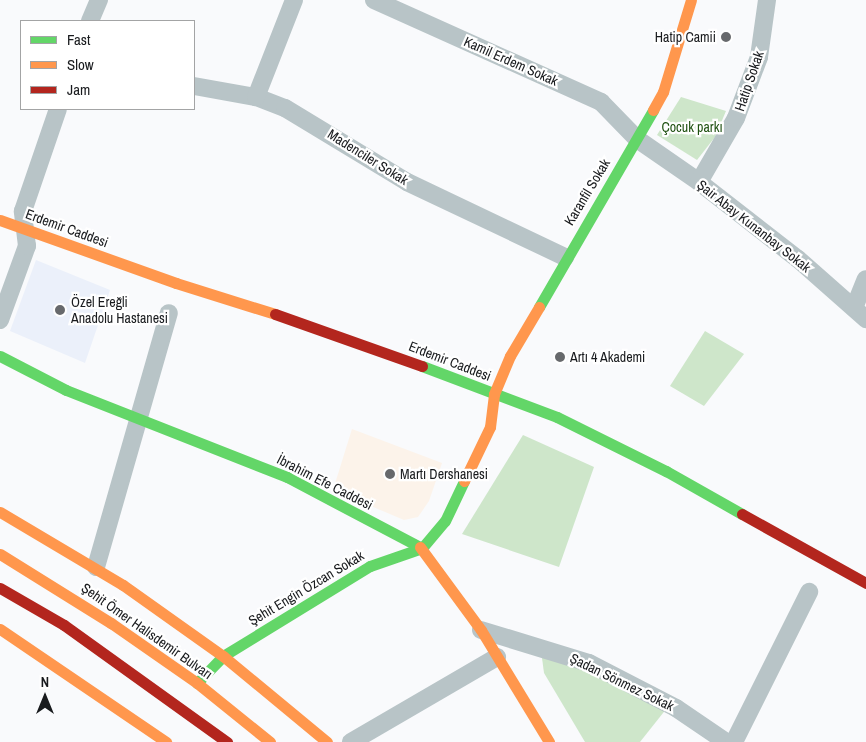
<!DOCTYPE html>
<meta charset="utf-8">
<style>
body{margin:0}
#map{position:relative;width:866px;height:742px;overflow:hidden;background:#f9fafc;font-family:"Archivo Narrow",sans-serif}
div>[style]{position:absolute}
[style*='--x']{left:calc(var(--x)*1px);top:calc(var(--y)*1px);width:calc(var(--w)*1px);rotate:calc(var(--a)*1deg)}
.built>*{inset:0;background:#ebf0fa}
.education>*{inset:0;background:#fcf3ea}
.green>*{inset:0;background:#cee6ca}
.street>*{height:18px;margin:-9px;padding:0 9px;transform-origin:9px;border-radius:9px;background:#b8c4c7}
.fast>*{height:11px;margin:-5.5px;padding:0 5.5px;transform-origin:5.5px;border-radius:5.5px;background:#63d668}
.slow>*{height:11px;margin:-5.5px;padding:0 5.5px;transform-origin:5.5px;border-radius:5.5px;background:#ff974d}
.jam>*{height:11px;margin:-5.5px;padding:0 5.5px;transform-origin:5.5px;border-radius:5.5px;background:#b3261e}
.dots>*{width:14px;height:14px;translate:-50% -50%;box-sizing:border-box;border:2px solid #fff;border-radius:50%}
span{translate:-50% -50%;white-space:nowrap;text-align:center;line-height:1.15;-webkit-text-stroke:4.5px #fff;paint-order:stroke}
.poi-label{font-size:14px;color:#191b1e}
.right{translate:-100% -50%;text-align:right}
.left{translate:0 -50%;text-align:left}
.street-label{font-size:14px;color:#191b1e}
.park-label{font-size:14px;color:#1f5111}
.legend{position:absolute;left:20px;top:20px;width:175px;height:90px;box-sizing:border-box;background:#fff;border:1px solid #a3a4a5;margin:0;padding:6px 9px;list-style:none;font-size:15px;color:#191b1e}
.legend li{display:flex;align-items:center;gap:10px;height:25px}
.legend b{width:25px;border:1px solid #a3a4a5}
.north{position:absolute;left:20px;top:672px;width:50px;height:50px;-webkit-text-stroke:4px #fff;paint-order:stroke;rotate:0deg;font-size:14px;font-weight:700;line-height:20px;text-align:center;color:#191b1e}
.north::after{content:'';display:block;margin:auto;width:18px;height:22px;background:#191b1e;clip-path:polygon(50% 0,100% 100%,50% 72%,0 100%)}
</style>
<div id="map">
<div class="built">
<i style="clip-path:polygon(36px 260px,110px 290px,85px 363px,10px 331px)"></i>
</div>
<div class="education">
<i style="clip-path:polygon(352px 429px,442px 463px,429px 501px,418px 517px,404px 520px,333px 490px)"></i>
</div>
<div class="green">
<i style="clip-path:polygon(681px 97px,726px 111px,715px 137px,697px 160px,657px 135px)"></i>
<i style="clip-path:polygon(705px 331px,744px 354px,704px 406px,670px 386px)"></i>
<i style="clip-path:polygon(523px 435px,594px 467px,559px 567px,462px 534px)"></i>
<i style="clip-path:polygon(557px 657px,667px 708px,640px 742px,585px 742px,544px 673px,542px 658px)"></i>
</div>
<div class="street">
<i style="--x:374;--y:0;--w:249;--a:24.2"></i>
<i style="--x:601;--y:102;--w:52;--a:45.8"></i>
<i style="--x:637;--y:139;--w:75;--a:34.7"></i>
<i style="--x:699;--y:182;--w:125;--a:37.9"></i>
<i style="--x:798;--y:259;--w:91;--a:41.4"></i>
<i style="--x:90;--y:21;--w:23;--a:-67"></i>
<i style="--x:194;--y:86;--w:63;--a:10.1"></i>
<i style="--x:256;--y:97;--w:31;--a:21"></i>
<i style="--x:285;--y:108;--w:143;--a:31.2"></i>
<i style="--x:407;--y:182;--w:175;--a:25.4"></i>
<i style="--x:256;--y:97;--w:104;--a:-68.6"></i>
<i style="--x:699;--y:182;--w:74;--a:-60"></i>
<i style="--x:736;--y:118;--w:65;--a:-69.3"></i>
<i style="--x:759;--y:57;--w:58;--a:-82"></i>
<i style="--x:854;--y:308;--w:31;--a:-68"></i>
<i style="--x:0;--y:320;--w:79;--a:-70"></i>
<i style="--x:27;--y:246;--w:35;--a:-97"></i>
<i style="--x:23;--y:211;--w:108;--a:-71.1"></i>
<i style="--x:96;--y:567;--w:264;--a:-74"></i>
<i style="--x:481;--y:630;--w:113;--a:17"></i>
<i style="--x:589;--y:663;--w:98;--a:27.3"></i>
<i style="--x:676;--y:708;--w:60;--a:34.2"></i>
<i style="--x:351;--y:742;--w:169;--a:-30.2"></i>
<i style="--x:734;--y:742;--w:168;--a:-63.4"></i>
</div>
<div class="fast">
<i style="--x:539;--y:307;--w:228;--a:-59.9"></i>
<i style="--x:0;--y:356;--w:74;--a:27.3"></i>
<i style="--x:66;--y:390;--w:238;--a:21.5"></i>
<i style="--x:287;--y:477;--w:150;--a:27.8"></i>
<i style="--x:422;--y:366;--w:144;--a:20.7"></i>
<i style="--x:557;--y:417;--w:122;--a:26.4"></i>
<i style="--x:666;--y:471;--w:87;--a:29.5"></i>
<i style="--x:197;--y:683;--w:37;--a:-46"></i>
<i style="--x:223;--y:656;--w:172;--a:-31.5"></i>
<i style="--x:370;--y:566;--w:55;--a:-19.1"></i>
<i style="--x:422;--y:548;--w:35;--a:-50"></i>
<i style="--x:445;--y:521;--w:44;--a:-64.6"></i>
</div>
<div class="slow">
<i style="--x:653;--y:110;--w:21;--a:-61"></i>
<i style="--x:663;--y:92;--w:96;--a:-73.1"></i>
<i style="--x:0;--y:220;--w:187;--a:19.7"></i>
<i style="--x:176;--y:283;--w:104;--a:17.4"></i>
<i style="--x:464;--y:481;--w:60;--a:-64.3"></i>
<i style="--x:490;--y:427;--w:33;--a:-83"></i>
<i style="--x:494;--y:394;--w:41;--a:-67.2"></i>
<i style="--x:510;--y:356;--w:57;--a:-59.4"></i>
<i style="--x:0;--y:512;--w:143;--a:30.7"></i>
<i style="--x:123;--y:585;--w:123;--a:35.4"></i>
<i style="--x:223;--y:656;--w:135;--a:39.6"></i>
<i style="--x:420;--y:547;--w:103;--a:53.7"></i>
<i style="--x:481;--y:630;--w:131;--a:58.7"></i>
<i style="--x:0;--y:554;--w:131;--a:31.9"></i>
<i style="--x:111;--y:623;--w:105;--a:34.9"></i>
<i style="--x:197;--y:683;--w:94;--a:38.9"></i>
<i style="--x:0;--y:629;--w:201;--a:34.2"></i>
</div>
<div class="jam">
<i style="--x:275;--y:314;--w:156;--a:19.5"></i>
<i style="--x:742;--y:514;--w:142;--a:29.1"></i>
<i style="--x:0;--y:588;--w:74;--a:30"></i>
<i style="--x:64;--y:625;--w:201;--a:35.7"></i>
</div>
<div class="dots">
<i style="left:726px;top:37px;background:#67696c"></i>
<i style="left:60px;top:310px;background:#67696c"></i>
<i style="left:560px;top:357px;background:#67696c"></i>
<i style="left:390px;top:474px;background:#67696c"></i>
</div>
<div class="poi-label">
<span class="right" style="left:716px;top:37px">Hatip Camii</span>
<span class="left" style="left:71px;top:310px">Özel Ereğli<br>Anadolu Hastanesi</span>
<span class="left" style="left:570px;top:357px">Artı 4 Akademi</span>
<span class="left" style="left:400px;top:474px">Martı Dershanesi</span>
</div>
<div class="street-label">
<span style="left:511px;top:61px;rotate:24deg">Kamil Erdem Sokak</span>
<span style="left:749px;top:81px;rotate:-71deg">Hatip Sokak</span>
<span style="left:368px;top:157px;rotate:32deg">Madenciler Sokak</span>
<span style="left:587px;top:192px;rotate:-59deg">Karanfil Sokak</span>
<span style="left:754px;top:226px;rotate:38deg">Şair Abay Kunanbay Sokak</span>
<span style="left:67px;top:228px;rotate:20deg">Erdemir Caddesi</span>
<span style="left:450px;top:361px;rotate:21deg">Erdemir Caddesi</span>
<span style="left:325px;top:482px;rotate:27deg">İbrahim Efe Caddesi</span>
<span style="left:306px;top:588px;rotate:-31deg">Şehit Engin Özcan Sokak</span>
<span style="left:147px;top:631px;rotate:35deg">Şehit Ömer Halisdemir Bulvarı</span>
<span style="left:622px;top:682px;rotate:26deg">Şadan Sönmez Sokak</span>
</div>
<div class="park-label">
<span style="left:692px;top:127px">Çocuk parkı</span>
</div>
<ul class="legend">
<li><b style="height:6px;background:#63d668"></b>Fast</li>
<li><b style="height:6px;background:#ff974d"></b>Slow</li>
<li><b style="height:6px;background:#b3261e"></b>Jam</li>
</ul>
<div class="north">N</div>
</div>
